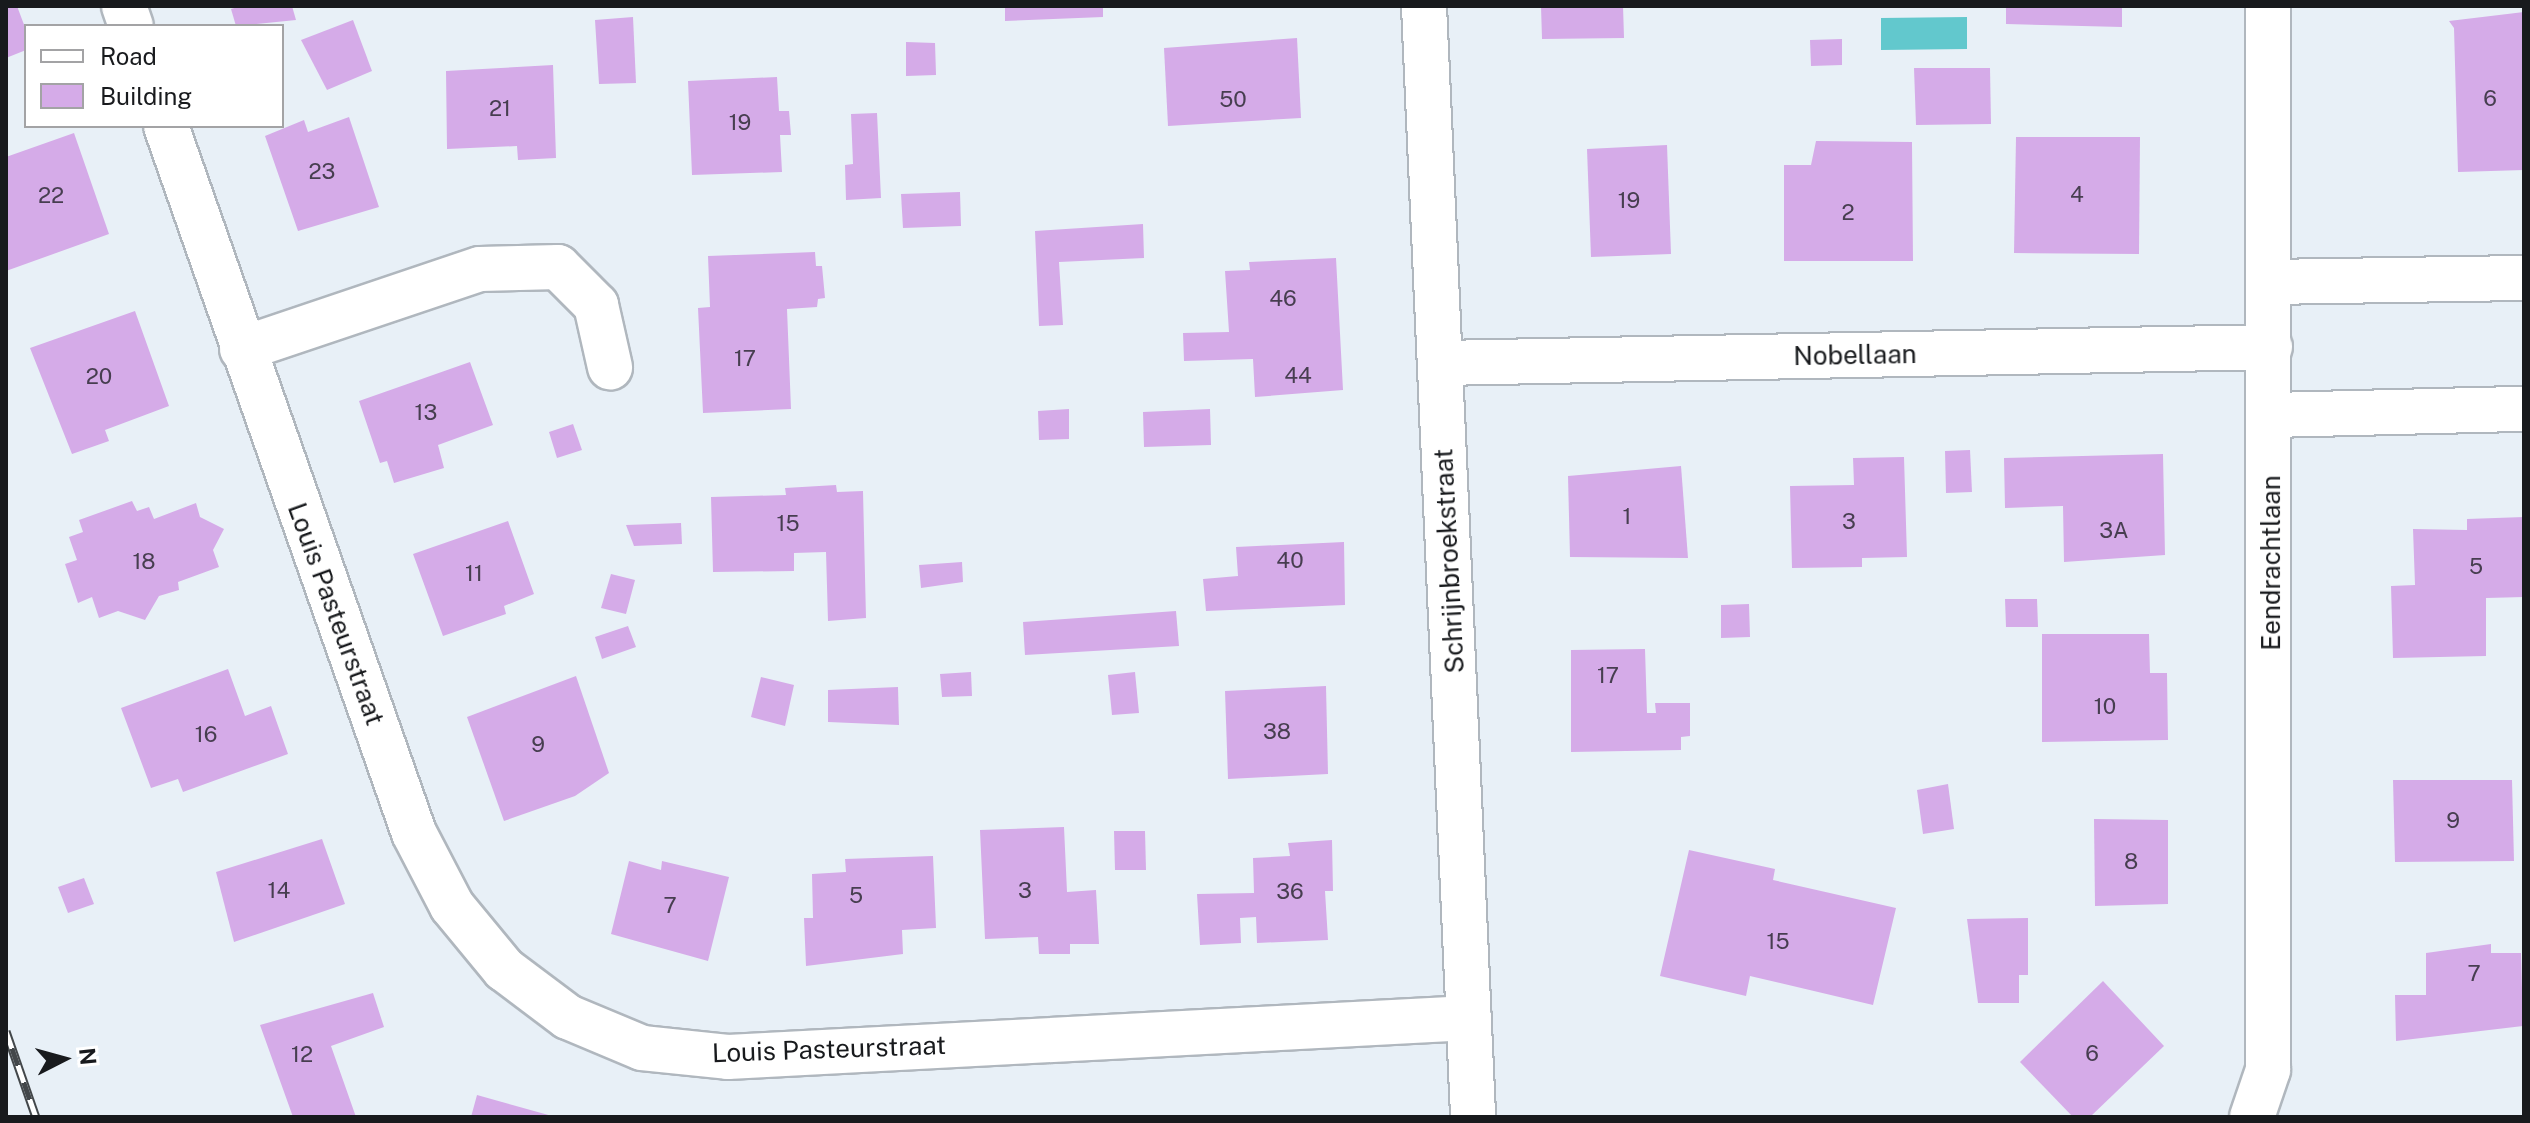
<!DOCTYPE html>
<style>
body{margin:0}
#map{position:relative;width:2530px;height:1123px;overflow:hidden;background:#e8f0f7;font-family:"Public Sans",sans-serif}
div>[style]{position:absolute}
[style*='--x']{left:calc(var(--x)*1px);top:calc(var(--y)*1px);width:calc(var(--w)*1px);rotate:calc(var(--a)*1deg)}
.water>*{inset:0;background:#62c8cd}
.building>*{inset:0;background:#d5abe8}
.roads{filter:drop-shadow(2px 0 #b0b7be) drop-shadow(-2px 0 #b0b7be) drop-shadow(0 2px #b0b7be) drop-shadow(0 -2px #b0b7be)}
.minor>*{height:44px;margin:-22px;padding:0 22px;transform-origin:22px;border-radius:22px;background:#fff}
.rail>*{height:9px;margin-top:-4.5px;transform-origin:0;background:repeating-linear-gradient(90deg,#fff 0 18px,#43474a 0 36px);box-sizing:border-box;border-block:2px solid #43474a}
span{translate:-50% -50%;white-space:nowrap;text-align:center;line-height:1.15;-webkit-text-stroke:6px #fff;paint-order:stroke}
.number-label{font-size:22px;color:#473e50}
.number-label span{-webkit-text-stroke-width:0}
.street-label{font-size:26px;color:#181a1d}
.frame{position:absolute;inset:0;border:8px solid #181a1d;pointer-events:none}
.legend{position:absolute;left:24px;top:24px;width:260px;height:104px;box-sizing:border-box;background:#fff;border:2px solid #a3a3a5;margin:0;padding:10px 14px;list-style:none;font-size:24px;color:#181a1d}
.legend li{display:flex;align-items:center;gap:16px;height:40px}
.legend b{width:40px;border:2px solid #a3a3a5}
.north{position:absolute;left:24px;top:1019px;width:80px;height:80px;-webkit-text-stroke:6px #fff;paint-order:stroke;rotate:84deg;font-size:22px;font-weight:700;line-height:32px;text-align:center;color:#181a1d}
.north::after{content:'';display:block;margin:auto;width:28px;height:36px;background:#181a1d;clip-path:polygon(50% 0,100% 100%,50% 72%,0 100%)}
</style>
<div id="map">
<div class="water">
<i style="clip-path:polygon(1967px 17px,1967px 49px,1881px 50px,1881px 18px)"></i>
</div>
<div class="building">
<i style="clip-path:polygon(6px 6px,17px 6px,26px 30px,26px 50px,6px 58px)"></i>
<i style="clip-path:polygon(241px 6px,292px 6px,296px 20px,236px 26px,231px 9px)"></i>
<i style="clip-path:polygon(1005px 6px,1103px 6px,1103px 17px,1005px 21px)"></i>
<i style="clip-path:polygon(1541px 6px,1623px 6px,1624px 38px,1542px 39px)"></i>
<i style="clip-path:polygon(2006px 6px,2122px 6px,2122px 27px,2006px 24px)"></i>
<i style="clip-path:polygon(2524px 12px,2524px 170px,2458px 172px,2454px 28px,2449px 21px)"></i>
<i style="clip-path:polygon(633px 17px,636px 83px,599px 84px,595px 20px)"></i>
<i style="clip-path:polygon(353px 20px,372px 71px,327px 90px,301px 40px)"></i>
<i style="clip-path:polygon(1297px 38px,1301px 118px,1168px 126px,1164px 48px)"></i>
<i style="clip-path:polygon(1842px 39px,1842px 65px,1811px 66px,1810px 40px)"></i>
<i style="clip-path:polygon(906px 42px,935px 43px,936px 75px,906px 76px)"></i>
<i style="clip-path:polygon(553px 65px,556px 158px,518px 160px,517px 146px,447px 149px,446px 71px)"></i>
<i style="clip-path:polygon(1914px 68px,1990px 68px,1991px 124px,1916px 125px)"></i>
<i style="clip-path:polygon(777px 77px,779px 111px,789px 111px,791px 135px,780px 135px,782px 172px,692px 175px,688px 81px)"></i>
<i style="clip-path:polygon(877px 113px,881px 198px,846px 200px,845px 165px,853px 164px,851px 114px)"></i>
<i style="clip-path:polygon(349px 117px,379px 207px,298px 231px,265px 136px,304px 120px,308px 132px)"></i>
<i style="clip-path:polygon(74px 133px,109px 234px,6px 271px,6px 157px)"></i>
<i style="clip-path:polygon(2016px 137px,2140px 137px,2139px 254px,2014px 253px)"></i>
<i style="clip-path:polygon(1816px 141px,1912px 142px,1913px 261px,1784px 261px,1784px 165px,1811px 165px)"></i>
<i style="clip-path:polygon(1667px 145px,1671px 254px,1591px 257px,1587px 149px)"></i>
<i style="clip-path:polygon(960px 192px,961px 226px,903px 228px,901px 194px)"></i>
<i style="clip-path:polygon(1143px 224px,1144px 258px,1059px 262px,1063px 325px,1039px 326px,1035px 231px)"></i>
<i style="clip-path:polygon(815px 252px,816px 266px,822px 266px,825px 298px,818px 299px,817px 307px,787px 309px,791px 409px,703px 413px,698px 308px,710px 307px,708px 256px)"></i>
<i style="clip-path:polygon(1336px 258px,1343px 390px,1255px 397px,1253px 359px,1184px 361px,1183px 333px,1229px 332px,1225px 271px,1250px 270px,1249px 262px)"></i>
<i style="clip-path:polygon(135px 311px,169px 406px,105px 430px,109px 441px,72px 454px,30px 348px)"></i>
<i style="clip-path:polygon(470px 362px,493px 425px,438px 445px,444px 468px,394px 483px,387px 461px,380px 463px,359px 401px)"></i>
<i style="clip-path:polygon(1069px 409px,1069px 439px,1039px 440px,1038px 411px)"></i>
<i style="clip-path:polygon(1210px 409px,1211px 445px,1144px 447px,1143px 412px)"></i>
<i style="clip-path:polygon(573px 424px,582px 450px,557px 458px,549px 432px)"></i>
<i style="clip-path:polygon(1970px 450px,1972px 492px,1946px 493px,1945px 451px)"></i>
<i style="clip-path:polygon(2163px 454px,2165px 555px,2064px 562px,2063px 506px,2005px 508px,2004px 458px)"></i>
<i style="clip-path:polygon(1904px 457px,1907px 557px,1862px 558px,1862px 567px,1792px 568px,1790px 486px,1854px 485px,1853px 458px)"></i>
<i style="clip-path:polygon(1681px 466px,1688px 558px,1570px 557px,1568px 476px)"></i>
<i style="clip-path:polygon(836px 485px,837px 492px,863px 491px,866px 618px,828px 621px,826px 552px,794px 553px,794px 571px,713px 572px,711px 497px,786px 495px,785px 488px)"></i>
<i style="clip-path:polygon(132px 501px,137px 511px,149px 507px,154px 519px,196px 503px,200px 517px,224px 529px,213px 550px,219px 567px,178px 582px,179px 590px,159px 596px,145px 620px,118px 611px,99px 618px,92px 597px,78px 603px,65px 564px,77px 560px,69px 537px,83px 532px,79px 520px)"></i>
<i style="clip-path:polygon(2524px 517px,2524px 597px,2486px 598px,2486px 656px,2393px 658px,2391px 586px,2415px 585px,2413px 529px,2467px 530px,2467px 519px)"></i>
<i style="clip-path:polygon(508px 521px,534px 594px,504px 606px,506px 614px,443px 636px,413px 554px)"></i>
<i style="clip-path:polygon(681px 523px,682px 544px,634px 546px,626px 525px)"></i>
<i style="clip-path:polygon(1344px 542px,1345px 605px,1206px 611px,1203px 579px,1238px 576px,1236px 547px)"></i>
<i style="clip-path:polygon(962px 562px,963px 582px,921px 588px,919px 565px)"></i>
<i style="clip-path:polygon(611px 574px,635px 580px,626px 614px,601px 608px)"></i>
<i style="clip-path:polygon(2005px 599px,2037px 599px,2038px 627px,2006px 627px)"></i>
<i style="clip-path:polygon(1749px 604px,1750px 637px,1721px 638px,1721px 605px)"></i>
<i style="clip-path:polygon(1176px 611px,1179px 646px,1025px 655px,1023px 622px)"></i>
<i style="clip-path:polygon(628px 626px,636px 647px,602px 659px,595px 637px)"></i>
<i style="clip-path:polygon(2042px 634px,2149px 634px,2150px 673px,2167px 673px,2168px 740px,2042px 742px)"></i>
<i style="clip-path:polygon(1645px 649px,1647px 713px,1656px 713px,1655px 703px,1690px 703px,1690px 736px,1681px 737px,1681px 750px,1571px 752px,1571px 650px)"></i>
<i style="clip-path:polygon(228px 669px,245px 716px,271px 706px,288px 754px,183px 792px,178px 779px,151px 788px,121px 708px)"></i>
<i style="clip-path:polygon(971px 672px,972px 696px,942px 697px,940px 674px)"></i>
<i style="clip-path:polygon(1135px 672px,1139px 713px,1112px 715px,1108px 675px)"></i>
<i style="clip-path:polygon(576px 676px,609px 773px,575px 796px,504px 821px,467px 717px)"></i>
<i style="clip-path:polygon(761px 677px,794px 685px,785px 726px,751px 717px)"></i>
<i style="clip-path:polygon(1326px 686px,1328px 774px,1228px 779px,1225px 691px)"></i>
<i style="clip-path:polygon(898px 687px,899px 725px,828px 722px,828px 690px)"></i>
<i style="clip-path:polygon(2393px 780px,2512px 780px,2514px 861px,2395px 862px)"></i>
<i style="clip-path:polygon(1948px 784px,1954px 829px,1923px 834px,1917px 790px)"></i>
<i style="clip-path:polygon(2094px 819px,2168px 820px,2168px 904px,2095px 906px)"></i>
<i style="clip-path:polygon(1064px 827px,1067px 892px,1096px 890px,1099px 944px,1070px 944px,1070px 954px,1039px 954px,1038px 937px,985px 939px,980px 830px)"></i>
<i style="clip-path:polygon(1114px 831px,1145px 831px,1146px 870px,1115px 870px)"></i>
<i style="clip-path:polygon(322px 839px,345px 904px,234px 942px,216px 872px)"></i>
<i style="clip-path:polygon(1332px 840px,1333px 891px,1325px 891px,1328px 940px,1257px 943px,1256px 917px,1240px 918px,1241px 943px,1200px 945px,1197px 894px,1254px 893px,1253px 858px,1290px 856px,1288px 843px)"></i>
<i style="clip-path:polygon(1689px 850px,1775px 869px,1773px 880px,1896px 908px,1873px 1005px,1750px 976px,1746px 996px,1660px 976px)"></i>
<i style="clip-path:polygon(933px 856px,936px 928px,902px 930px,903px 954px,806px 966px,804px 918px,813px 918px,812px 874px,846px 872px,845px 859px)"></i>
<i style="clip-path:polygon(629px 861px,661px 870px,662px 861px,729px 877px,708px 961px,611px 934px)"></i>
<i style="clip-path:polygon(84px 878px,94px 904px,68px 913px,58px 887px)"></i>
<i style="clip-path:polygon(2028px 918px,2028px 975px,2019px 975px,2019px 1003px,1978px 1003px,1967px 919px)"></i>
<i style="clip-path:polygon(2491px 944px,2491px 953px,2521px 953px,2523px 1026px,2396px 1041px,2395px 995px,2426px 995px,2426px 953px)"></i>
<i style="clip-path:polygon(2103px 981px,2164px 1046px,2090px 1117px,2073px 1117px,2020px 1062px)"></i>
<i style="clip-path:polygon(373px 993px,384px 1027px,331px 1046px,356px 1117px,293px 1117px,260px 1025px)"></i>
<i style="clip-path:polygon(477px 1095px,552px 1116px,552px 1117px,471px 1117px)"></i>
</div>
<div class="roads">
<div class="minor">
<i style="--x:124;--y:6;--w:21;--a:71"></i>
<i style="--x:1424;--y:6;--w:1112;--a:87.47"></i>
<i style="--x:166;--y:126;--w:749;--a:70.67"></i>
<i style="--x:414;--y:833;--w:82;--a:62.5"></i>
<i style="--x:452;--y:906;--w:82;--a:50.5"></i>
<i style="--x:504;--y:969;--w:80;--a:36.9"></i>
<i style="--x:568;--y:1017;--w:80;--a:22.7"></i>
<i style="--x:642;--y:1048;--w:86;--a:6"></i>
<i style="--x:728;--y:1057;--w:742;--a:-3.01"></i>
<i style="--x:2268;--y:282;--w:256;--a:-0.9"></i>
<i style="--x:242;--y:349;--w:251;--a:-18.6"></i>
<i style="--x:480;--y:269;--w:78;--a:-1.5"></i>
<i style="--x:558;--y:267;--w:54;--a:45"></i>
<i style="--x:596;--y:305;--w:64;--a:77.3"></i>
<i style="--x:1440;--y:363;--w:830;--a:-1.1"></i>
<i style="--x:2272;--y:415;--w:252;--a:-1.4"></i>
<i style="--x:2252;--y:1117;--w:50;--a:-71.2"></i>
<i style="--x:2268;--y:1070;--w:1064;--a:-90"></i>
</div>
</div>
<div class="rail">
<i style="--x:6;--y:1031;--w:91;--a:70.8"></i>
</div>
<div class="number-label">
<span style="left:2490px;top:99px">6</span>
<span style="left:1233px;top:100px">50</span>
<span style="left:500px;top:109px">21</span>
<span style="left:740px;top:123px">19</span>
<span style="left:322px;top:172px">23</span>
<span style="left:2077px;top:195px">4</span>
<span style="left:51px;top:196px">22</span>
<span style="left:1629px;top:201px">19</span>
<span style="left:1848px;top:213px">2</span>
<span style="left:1283px;top:299px">46</span>
<span style="left:745px;top:359px">17</span>
<span style="left:1298px;top:376px">44</span>
<span style="left:99px;top:377px">20</span>
<span style="left:426px;top:413px">13</span>
<span style="left:1627px;top:517px">1</span>
<span style="left:1849px;top:522px">3</span>
<span style="left:788px;top:524px">15</span>
<span style="left:2114px;top:531px">3A</span>
<span style="left:1290px;top:561px">40</span>
<span style="left:144px;top:562px">18</span>
<span style="left:2476px;top:567px">5</span>
<span style="left:474px;top:574px">11</span>
<span style="left:1608px;top:676px">17</span>
<span style="left:2105px;top:707px">10</span>
<span style="left:1277px;top:732px">38</span>
<span style="left:206px;top:735px">16</span>
<span style="left:538px;top:745px">9</span>
<span style="left:2453px;top:821px">9</span>
<span style="left:2131px;top:862px">8</span>
<span style="left:279px;top:891px">14</span>
<span style="left:1025px;top:891px">3</span>
<span style="left:1290px;top:892px">36</span>
<span style="left:856px;top:896px">5</span>
<span style="left:670px;top:906px">7</span>
<span style="left:1778px;top:942px">15</span>
<span style="left:2474px;top:974px">7</span>
<span style="left:2092px;top:1054px">6</span>
<span style="left:302px;top:1055px">12</span>
</div>
<div class="street-label">
<span style="left:1855px;top:355px;rotate:-1deg">Nobellaan</span>
<span style="left:1449px;top:561px;rotate:-93deg">Schrijnbroekstraat</span>
<span style="left:2271px;top:563px;rotate:-90deg">Eendrachtlaan</span>
<span style="left:336px;top:614px;rotate:70deg">Louis Pasteurstraat</span>
<span style="left:829px;top:1049px;rotate:-2deg">Louis Pasteurstraat</span>
</div>
<div class="frame"></div>
<ul class="legend">
<li><b style="height:10px;background:#fff"></b>Road</li>
<li><b style="height:22px;background:#d5abe8"></b>Building</li>
</ul>
<div class="north">N</div>
</div>
